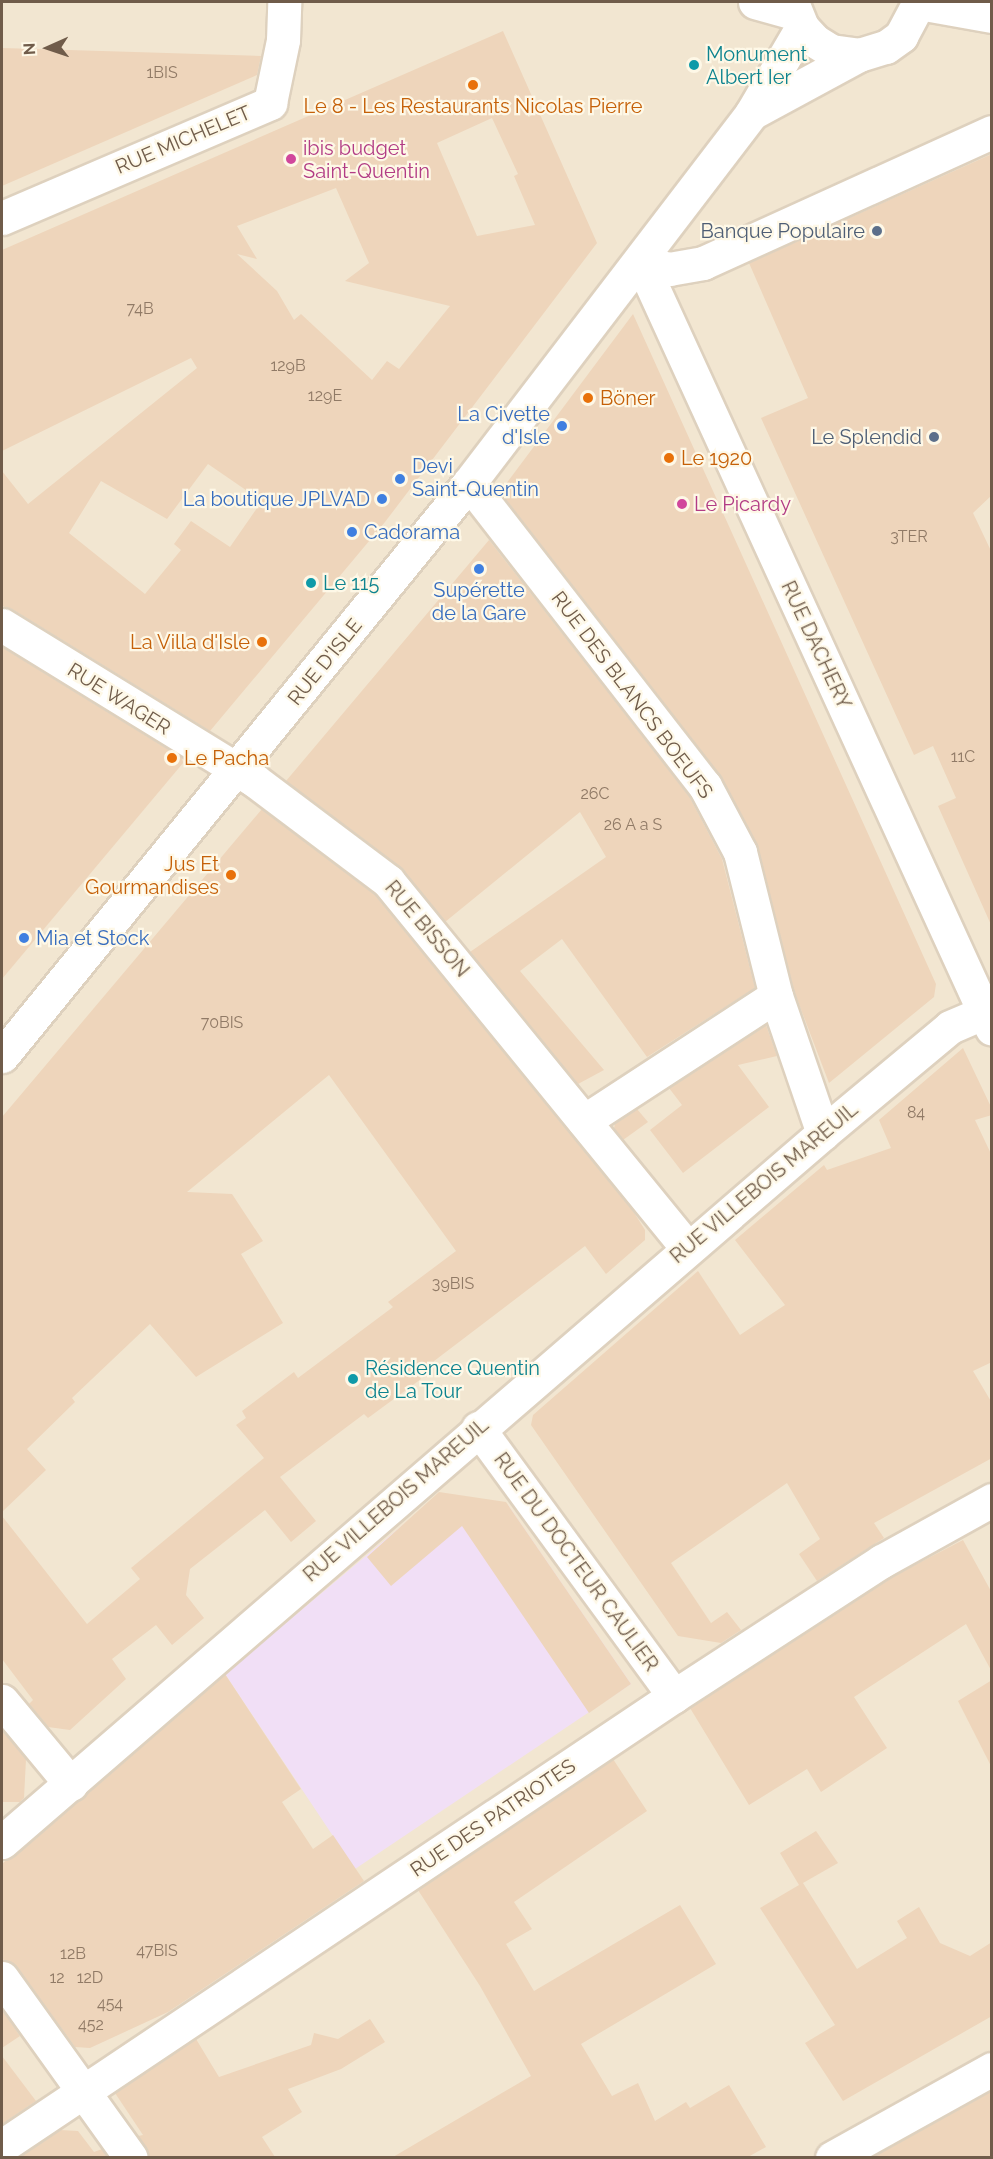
<!DOCTYPE html>
<meta charset="utf-8">
<style>
body{margin:0}
#map{position:relative;width:993px;height:2159px;overflow:hidden;background:#faf4e2;font-family:Raleway,sans-serif}
div>[style]{position:absolute}
[style*='--x']{left:calc(var(--x)*1px);top:calc(var(--y)*1px);width:calc(var(--w)*1px);rotate:calc(var(--a)*1deg)}
.residential>*{inset:0;background:#f2e6d1}
.education>*{inset:0;background:#f1dff6}
.building>*{inset:0;background:#eed5bb}
.roads{filter:drop-shadow(2px 0 #ded1be) drop-shadow(-2px 0 #ded1be) drop-shadow(0 2px #ded1be) drop-shadow(0 -2px #ded1be)}
.minor>*{height:33px;margin:-16.5px;padding:0 16.5px;transform-origin:16.5px;border-radius:16.5px;background:#fff}
.tertiary>*{height:33px;margin:-16.5px;padding:0 16.5px;transform-origin:16.5px;border-radius:16.5px;background:#fff}
.secondary>*{height:33px;margin:-16.5px;padding:0 16.5px;transform-origin:16.5px;border-radius:16.5px;background:#fff}
.dots>*{width:16px;height:16px;translate:-50% -50%;box-sizing:border-box;border:3px solid #fef8e7;border-radius:50%}
span{translate:-50% -50%;white-space:nowrap;text-align:center;line-height:1.15;-webkit-text-stroke:4.5px #fef8e7;paint-order:stroke}
.number-label{font-size:16px;color:#907a66}
.number-label span{-webkit-text-stroke-width:0}
.culture-label{font-size:20px;color:#0d838f}
.left{translate:0 -50%;text-align:left}
.food-label{font-size:20px;color:#c56008}
.right{translate:-100% -50%;text-align:right}
.street-label{font-size:20px;color:#705c4a}
.hotel-label{font-size:20px;color:#b23c85}
.service-label{font-size:20px;color:#4e5e75}
.shop-label{font-size:20px;color:#366cbe}
.frame{position:absolute;inset:0;border:3px solid #705c4a;pointer-events:none}
.north{position:absolute;left:18px;top:18px;width:60px;height:60px;-webkit-text-stroke:4px #fef8e7;paint-order:stroke;rotate:267deg;font-size:16px;font-weight:700;line-height:24px;text-align:center;color:#705c4a}
.north::after{content:'';display:block;margin:auto;width:21px;height:27px;background:#705c4a;clip-path:polygon(50% 0,100% 100%,50% 72%,0 100%)}
</style>
<div id="map">
<div class="residential">
<i style="clip-path:polygon(2px 2px,991px 2px,991px 2157px,2px 2157px)"></i>
</div>
<div class="education">
<i style="clip-path:polygon(429px 1503px,508px 1505px,631px 1684px,355px 1869px,225px 1674px)"></i>
</div>
<div class="building">
<i style="clip-path:polygon(evenodd,503px 31px,597px 243px,385px 522px,210px 731px,12px 609px,2px 606px,2px 471px,28px 504px,197px 368px,191px 358px,2px 451px,2px 250px,503px 31px,492px 118px,518px 174px,514px 176px,535px 225px,477px 236px,437px 143px,492px 118px,503px 31px,336px 188px,369px 263px,345px 281px,450px 306px,399px 369px,387px 361px,372px 380px,301px 314px,294px 320px,277px 291px,237px 254px,257px 259px,237px 226px,336px 188px,503px 31px,208px 464px,262px 501px,230px 547px,191px 521px,174px 544px,181px 550px,145px 594px,69px 533px,101px 481px,167px 519px,208px 464px)"></i>
<i style="clip-path:polygon(2px 48px,102px 51px,261px 56px,257px 75px,2px 186px)"></i>
<i style="clip-path:polygon(992px 154px,992px 495px,973px 513px,992px 553px,992px 927px,938px 806px,956px 798px,933px 746px,914px 755px,761px 418px,808px 398px,749px 263px)"></i>
<i style="clip-path:polygon(633px 314px,936px 984px,934px 997px,829px 1083px,794px 991px,758px 847px,721px 777px,500px 492px)"></i>
<i style="clip-path:polygon(489px 540px,689px 796px,722px 859px,755px 988px,647px 1057px,562px 939px,520px 971px,604px 1070px,578px 1084px,470px 952px,606px 857px,580px 812px,445px 922px,399px 866px,286px 781px)"></i>
<i style="clip-path:polygon(2px 647px,182px 758px,183px 763px,2px 979px)"></i>
<i style="clip-path:polygon(262px 809px,375px 895px,633px 1211px,645px 1230px,645px 1240px,606px 1274px,585px 1246px,417px 1374px,421px 1379px,368px 1418px,364px 1414px,280px 1477px,316px 1521px,291px 1542px,265px 1510px,190px 1569px,186px 1595px,204px 1618px,172px 1645px,156px 1625px,112px 1659px,126px 1679px,70px 1730px,48px 1727px,29px 1704px,33px 1700px,2px 1659px,2px 1516px,87px 1624px,140px 1579px,131px 1568px,264px 1458px,236px 1425px,246px 1418px,242px 1411px,294px 1372px,298px 1378px,393px 1307px,388px 1302px,456px 1251px,329px 1075px,187px 1192px,232px 1194px,263px 1241px,241px 1254px,283px 1323px,196px 1377px,150px 1324px,72px 1398px,75px 1402px,27px 1449px,46px 1470px,2px 1512px,2px 1117px)"></i>
<i style="clip-path:polygon(766px 1025px,777px 1056px,738px 1065px,769px 1107px,683px 1173px,650px 1130px,682px 1105px,669px 1088px)"></i>
<i style="clip-path:polygon(963px 1048px,992px 1109px,992px 1115px,975px 1120px,992px 1156px,992px 1362px,973px 1371px,992px 1403px,992px 1458px,874px 1523px,884px 1538px,817px 1581px,799px 1554px,820px 1539px,787px 1483px,671px 1563px,711px 1623px,727px 1612px,741px 1630px,721px 1643px,678px 1636px,531px 1425px,533px 1415px,698px 1271px,740px 1335px,785px 1305px,735px 1240px,824px 1165px,827px 1170px,891px 1148px,879px 1120px)"></i>
<i style="clip-path:polygon(637px 1109px,648px 1122px,623px 1140px,614px 1129px,615px 1123px)"></i>
<i style="clip-path:polygon(439px 1492px,506px 1502px,631px 1684px,589px 1713px,462px 1526px,391px 1586px,367px 1557px)"></i>
<i style="clip-path:polygon(963px 1540px,992px 1593px,992px 1672px,966px 1624px,854px 1697px,887px 1748px,821px 1792px,807px 1769px,749px 1805px,690px 1708px,892px 1577px)"></i>
<i style="clip-path:polygon(225px 1674px,301px 1789px,282px 1802px,313px 1849px,333px 1835px,364px 1881px,168px 2012px,90px 2048px,75px 2047px,17px 1967px,2px 1959px,2px 1864px)"></i>
<i style="clip-path:polygon(992px 1680px,992px 1768px,958px 1701px)"></i>
<i style="clip-path:polygon(2px 1730px,26px 1759px,24px 1798px,20px 1802px,2px 1802px)"></i>
<i style="clip-path:polygon(613px 1759px,647px 1811px,514px 1902px,532px 1929px,506px 1944px,534px 1991px,680px 1905px,716px 1964px,581px 2044px,612px 2096px,638px 2083px,655px 2121px,686px 2102px,690px 2108px,729px 2085px,766px 2147px,748px 2157px,393px 2157px,531px 2076px,480px 1986px,418px 1890px)"></i>
<i style="clip-path:polygon(816px 1831px,838px 1863px,803px 1883px,857px 1969px,907px 1938px,897px 1921px,919px 1907px,940px 1943px,970px 1956px,992px 1942px,992px 2016px,843px 2101px,805px 2043px,835px 2025px,760px 1908px,799px 1885px,780px 1853px)"></i>
<i style="clip-path:polygon(2px 2009px,20px 2036px,2px 2048px)"></i>
<i style="clip-path:polygon(370px 2019px,385px 2042px,341px 2069px,288px 2089px,302px 2112px,262px 2137px,275px 2157px,150px 2157px,138px 2136px,143px 2135px,115px 2093px,196px 2039px,219px 2077px,311px 2045px,314px 2033px,338px 2039px)"></i>
<i style="clip-path:polygon(2px 2056px,36px 2101px,2px 2124px)"></i>
<i style="clip-path:polygon(992px 2091px,992px 2157px,872px 2157px,873px 2157px)"></i>
<i style="clip-path:polygon(60px 2130px,78px 2131px,94px 2152px,102px 2149px,108px 2157px,19px 2157px)"></i>
</div>
<div class="roads">
<div class="minor">
<i style="--x:2;--y:218;--w:292;--a:-23.2"></i>
<i style="--x:270;--y:103;--w:64;--a:-78.3"></i>
<i style="--x:283;--y:40;--w:38;--a:-88"></i>
<i style="--x:641;--y:262;--w:843;--a:65.41"></i>
<i style="--x:641;--y:262;--w:29;--a:14"></i>
<i style="--x:669;--y:269;--w:35;--a:-10"></i>
<i style="--x:703;--y:263;--w:317;--a:-24.4"></i>
<i style="--x:469;--y:483;--w:384;--a:52.1"></i>
<i style="--x:705;--y:786;--w:75;--a:62.1"></i>
<i style="--x:740;--y:852;--w:148;--a:76"></i>
<i style="--x:776;--y:996;--w:145;--a:71.1"></i>
<i style="--x:2;--y:625;--w:296;--a:31.6"></i>
<i style="--x:254;--y:780;--w:168;--a:37"></i>
<i style="--x:388;--y:881;--w:473;--a:50.8"></i>
<i style="--x:584;--y:1121;--w:229;--a:-33.1"></i>
<i style="--x:478;--y:1428;--w:332;--a:53.8"></i>
<i style="--x:2;--y:1701;--w:108;--a:50.3"></i>
<i style="--x:2;--y:1842;--w:1085;--a:-40.81"></i>
<i style="--x:823;--y:1133;--w:165;--a:-39.8"></i>
<i style="--x:950;--y:1027;--w:46;--a:-23.2"></i>
<i style="--x:2;--y:1978;--w:221;--a:54.4"></i>
<i style="--x:2;--y:2146;--w:809;--a:-33.81"></i>
<i style="--x:674;--y:1696;--w:248;--a:-33"></i>
<i style="--x:882;--y:1561;--w:126;--a:-29"></i>
<i style="--x:832;--y:2158;--w:183;--a:-29.1"></i>
</div>
<div class="tertiary">
<i style="--x:752;--y:113;--w:122;--a:-28.5"></i>
<i style="--x:2;--y:1056;--w:739;--a:-50.82"></i>
<i style="--x:469;--y:483;--w:464;--a:-52.6"></i>
<i style="--x:751;--y:114;--w:101;--a:-59.6"></i>
</div>
<div class="secondary">
<i style="--x:755;--y:2;--w:41;--a:15.8"></i>
<i style="--x:792;--y:2;--w:27;--a:68"></i>
<i style="--x:802;--y:27;--w:19;--a:47"></i>
<i style="--x:815;--y:41;--w:19;--a:32"></i>
<i style="--x:831;--y:51;--w:28;--a:8"></i>
<i style="--x:859;--y:55;--w:28;--a:-17"></i>
<i style="--x:886;--y:47;--w:19;--a:-36"></i>
<i style="--x:901;--y:36;--w:38;--a:-62"></i>
<i style="--x:919;--y:3;--w:74;--a:10.1"></i>
</div>
</div>
<div class="dots">
<i style="left:694px;top:65px;background:#0f9aa8"></i>
<i style="left:473px;top:85px;background:#e8710a"></i>
<i style="left:291px;top:159px;background:#d1479c"></i>
<i style="left:877px;top:231px;background:#5c6f8a"></i>
<i style="left:588px;top:398px;background:#e8710a"></i>
<i style="left:562px;top:426px;background:#3f7fe0"></i>
<i style="left:934px;top:437px;background:#5c6f8a"></i>
<i style="left:669px;top:458px;background:#e8710a"></i>
<i style="left:400px;top:479px;background:#3f7fe0"></i>
<i style="left:382px;top:499px;background:#3f7fe0"></i>
<i style="left:682px;top:504px;background:#d1479c"></i>
<i style="left:352px;top:532px;background:#3f7fe0"></i>
<i style="left:479px;top:569px;background:#3f7fe0"></i>
<i style="left:311px;top:583px;background:#0f9aa8"></i>
<i style="left:262px;top:642px;background:#e8710a"></i>
<i style="left:172px;top:758px;background:#e8710a"></i>
<i style="left:231px;top:875px;background:#e8710a"></i>
<i style="left:24px;top:938px;background:#3f7fe0"></i>
<i style="left:353px;top:1379px;background:#0f9aa8"></i>
</div>
<div class="number-label">
<span style="left:162px;top:73px">1BIS</span>
<span style="left:140px;top:309px">74B</span>
<span style="left:288px;top:366px">129B</span>
<span style="left:325px;top:396px">129E</span>
<span style="left:909px;top:537px">3TER</span>
<span style="left:963px;top:757px">11C</span>
<span style="left:595px;top:794px">26C</span>
<span style="left:633px;top:825px">26 A a S</span>
<span style="left:222px;top:1023px">70BIS</span>
<span style="left:916px;top:1113px">84</span>
<span style="left:453px;top:1284px">39BIS</span>
<span style="left:157px;top:1951px">47BIS</span>
<span style="left:73px;top:1954px">12B</span>
<span style="left:57px;top:1978px">12</span>
<span style="left:90px;top:1978px">12D</span>
<span style="left:110px;top:2004px">454</span>
<span style="left:91px;top:2025px">452</span>
</div>
<div class="culture-label">
<span class="left" style="left:706px;top:66px">Monument<br>Albert Ier</span>
<span class="left" style="left:323px;top:583px">Le 115</span>
<span class="left" style="left:365px;top:1380px">Résidence Quentin<br>de La Tour</span>
</div>
<div class="food-label">
<span style="left:473px;top:106px">Le 8 - Les Restaurants Nicolas Pierre</span>
<span class="left" style="left:600px;top:398px">Böner</span>
<span class="left" style="left:681px;top:458px">Le 1920</span>
<span class="right" style="left:250px;top:642px">La Villa d'Isle</span>
<span class="left" style="left:184px;top:758px">Le Pacha</span>
<span class="right" style="left:219px;top:876px">Jus Et<br>Gourmandises</span>
</div>
<div class="street-label">
<span style="left:183px;top:140px;rotate:-23deg">RUE MICHELET</span>
<span style="left:816px;top:645px;rotate:65deg">RUE DACHERY</span>
<span style="left:325px;top:662px;rotate:-51deg">RUE D'ISLE</span>
<span style="left:632px;top:695px;rotate:53deg">RUE DES BLANCS BOEUFS</span>
<span style="left:119px;top:699px;rotate:32deg">RUE WAGER</span>
<span style="left:427px;top:929px;rotate:50deg">RUE BISSON</span>
<span style="left:764px;top:1183px;rotate:-40deg">RUE VILLEBOIS MAREUIL</span>
<span style="left:396px;top:1500px;rotate:-41deg">RUE VILLEBOIS MAREUIL</span>
<span style="left:576px;top:1562px;rotate:54deg">RUE DU DOCTEUR CAULIER</span>
<span style="left:493px;top:1818px;rotate:-34deg">RUE DES PATRIOTES</span>
</div>
<div class="hotel-label">
<span class="left" style="left:303px;top:160px">ibis budget<br>Saint-Quentin</span>
<span class="left" style="left:694px;top:504px">Le Picardy</span>
</div>
<div class="service-label">
<span class="right" style="left:865px;top:231px">Banque Populaire</span>
<span class="right" style="left:922px;top:437px">Le Splendid</span>
</div>
<div class="shop-label">
<span class="right" style="left:550px;top:426px">La Civette<br>d'Isle</span>
<span class="left" style="left:412px;top:478px">Devi<br>Saint-Quentin</span>
<span class="right" style="left:370px;top:499px">La boutique JPLVAD</span>
<span class="left" style="left:364px;top:532px">Cadorama</span>
<span style="left:479px;top:602px">Supérette<br>de la Gare</span>
<span class="left" style="left:36px;top:938px">Mia et Stock</span>
</div>
<div class="frame"></div>
<div class="north">N</div>
</div>
